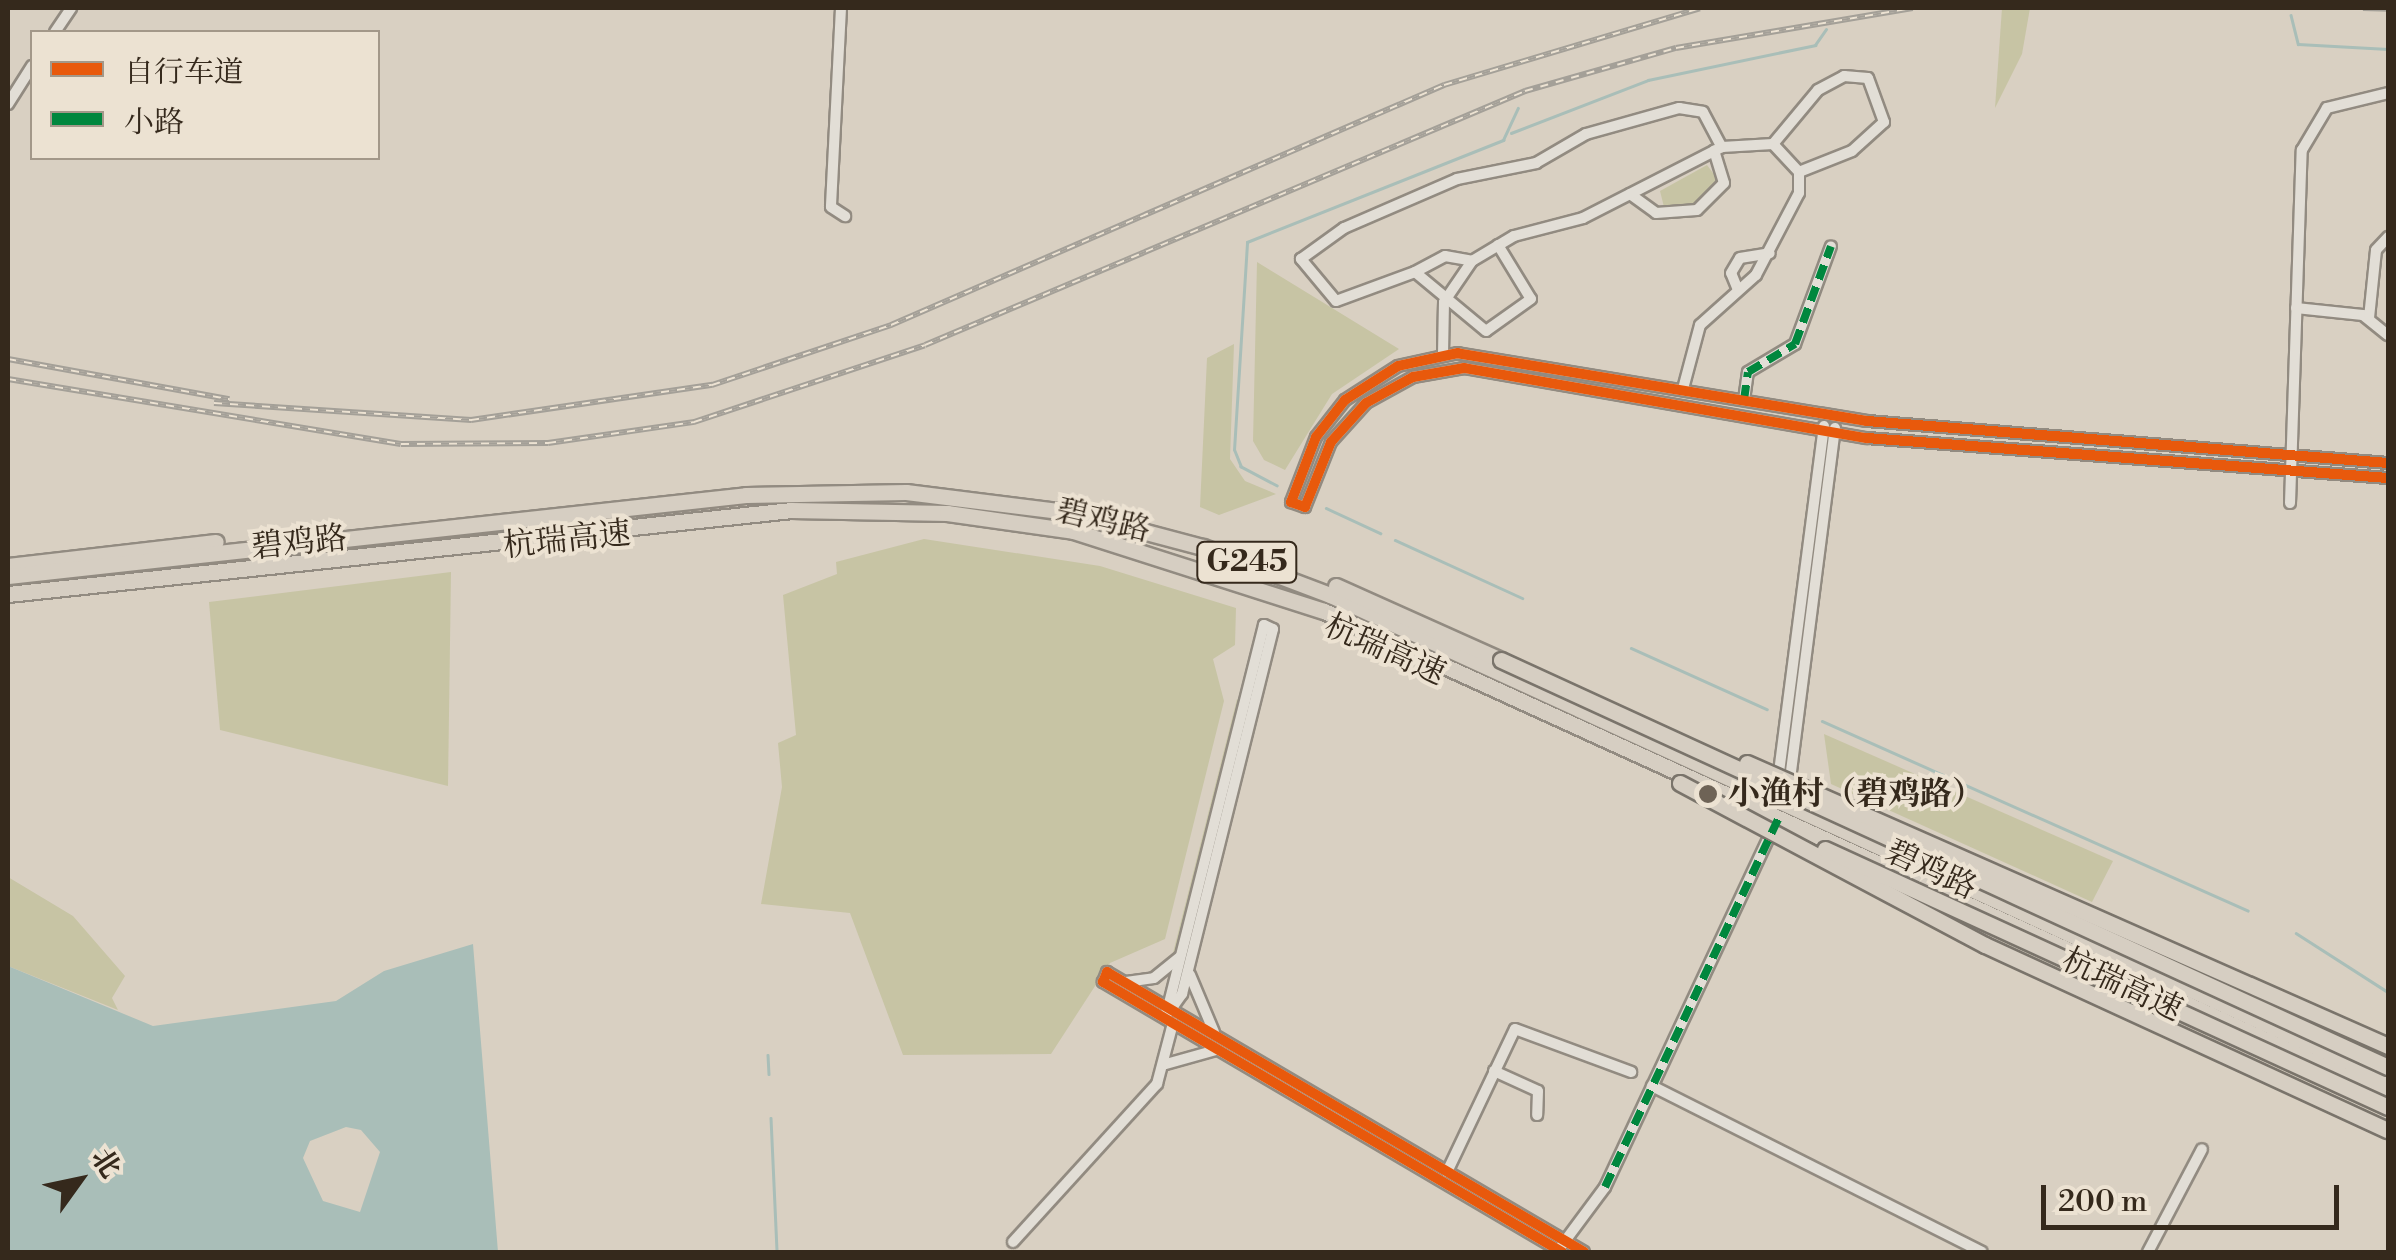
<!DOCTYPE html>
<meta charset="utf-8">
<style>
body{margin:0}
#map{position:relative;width:2396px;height:1260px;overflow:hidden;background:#d9d0c2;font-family:"Libre Bodoni","Noto Serif SC",serif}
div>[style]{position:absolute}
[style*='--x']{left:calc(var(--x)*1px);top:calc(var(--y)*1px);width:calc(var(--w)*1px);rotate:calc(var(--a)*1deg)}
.green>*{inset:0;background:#c7c4a4}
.water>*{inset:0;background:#a9beb8}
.stream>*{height:2.5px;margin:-1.25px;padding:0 1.25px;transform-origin:1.25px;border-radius:1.25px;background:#a9beb8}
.roads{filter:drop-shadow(2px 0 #928b81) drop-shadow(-2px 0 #928b81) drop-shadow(0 2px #928b81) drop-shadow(0 -2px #928b81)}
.minor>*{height:10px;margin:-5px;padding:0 5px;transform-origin:5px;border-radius:5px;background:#e2ded6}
.highway>*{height:15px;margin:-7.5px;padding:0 7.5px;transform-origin:7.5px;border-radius:7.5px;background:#d6cec2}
.rail>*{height:6px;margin-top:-3px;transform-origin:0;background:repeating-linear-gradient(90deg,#ece2d2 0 8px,#a4a098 0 16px);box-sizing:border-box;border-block:2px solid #a4a098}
.bridges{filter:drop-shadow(2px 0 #7a746b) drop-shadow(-2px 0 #7a746b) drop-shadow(0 2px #7a746b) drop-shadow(0 -2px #7a746b)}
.highway-bridge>*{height:15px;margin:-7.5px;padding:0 7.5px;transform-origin:7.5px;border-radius:7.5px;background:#d6cec2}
.quiet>*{height:8px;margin-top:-4px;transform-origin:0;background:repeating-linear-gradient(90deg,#00873e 0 15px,transparent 0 23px)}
.cycleway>*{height:10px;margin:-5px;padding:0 5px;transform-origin:5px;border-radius:5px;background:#e8590c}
.dots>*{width:28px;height:28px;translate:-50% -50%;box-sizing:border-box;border:5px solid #ece2d2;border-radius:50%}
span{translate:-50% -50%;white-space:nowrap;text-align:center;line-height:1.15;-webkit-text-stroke:8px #ece2d2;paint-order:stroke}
.shield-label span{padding:2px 8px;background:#ece2d2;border:2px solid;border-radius:8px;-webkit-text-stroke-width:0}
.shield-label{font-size:30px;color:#35291c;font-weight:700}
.street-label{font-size:32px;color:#35291c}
.poi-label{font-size:32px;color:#35291c;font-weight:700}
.left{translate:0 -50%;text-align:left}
.frame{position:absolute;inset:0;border:10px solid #35291c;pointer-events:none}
.legend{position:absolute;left:30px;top:30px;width:350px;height:130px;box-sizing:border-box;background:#ece2d2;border:2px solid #a39889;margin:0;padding:12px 18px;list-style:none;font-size:30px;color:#35291c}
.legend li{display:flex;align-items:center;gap:20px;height:50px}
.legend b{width:50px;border:2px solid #a39889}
.north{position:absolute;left:30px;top:1130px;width:100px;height:100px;-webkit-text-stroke:8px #ece2d2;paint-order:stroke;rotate:57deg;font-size:28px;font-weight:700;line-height:40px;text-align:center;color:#35291c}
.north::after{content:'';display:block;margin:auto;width:35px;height:45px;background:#35291c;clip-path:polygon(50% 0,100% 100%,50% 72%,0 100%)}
.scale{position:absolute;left:2041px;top:1185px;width:298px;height:45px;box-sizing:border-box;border:5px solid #35291c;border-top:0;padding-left:12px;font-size:30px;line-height:35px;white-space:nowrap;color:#35291c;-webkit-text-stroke:8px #ece2d2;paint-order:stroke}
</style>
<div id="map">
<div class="green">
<i style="clip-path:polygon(2002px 8px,2030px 8px,2022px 54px,1995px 108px)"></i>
<i style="clip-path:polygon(1707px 165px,1719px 181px,1712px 193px,1692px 207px,1664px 207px,1660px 191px)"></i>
<i style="clip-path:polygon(1257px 262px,1399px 349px,1332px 394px,1285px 470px,1264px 460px,1253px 441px)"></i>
<i style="clip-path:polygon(1234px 344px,1230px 459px,1245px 481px,1276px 494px,1219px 515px,1200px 507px,1207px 358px)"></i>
<i style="clip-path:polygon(924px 539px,1100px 566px,1236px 608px,1235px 645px,1213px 659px,1224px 701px,1165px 939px,1110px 963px,1051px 1054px,903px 1055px,850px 913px,761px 904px,782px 787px,778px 743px,796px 735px,783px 595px,837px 574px,836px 562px)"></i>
<i style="clip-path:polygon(451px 572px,448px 786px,220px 730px,209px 602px)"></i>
<i style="clip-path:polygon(1237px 699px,1239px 701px,1175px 955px,1173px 953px)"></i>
<i style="clip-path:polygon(1824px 734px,2113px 861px,2092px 902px,1831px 784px)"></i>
<i style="clip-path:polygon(8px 877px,73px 916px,125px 976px,112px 998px,118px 1010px,8px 966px)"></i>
</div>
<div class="water">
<i style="clip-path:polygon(evenodd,473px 944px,498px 1252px,8px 1252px,8px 966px,153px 1026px,336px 1001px,384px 971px,473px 944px,346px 1127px,361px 1130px,380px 1152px,360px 1212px,323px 1201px,303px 1158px,310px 1141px,346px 1127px)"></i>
</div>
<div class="stream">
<i style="--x:2291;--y:15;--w:30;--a:76"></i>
<i style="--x:2298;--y:44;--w:90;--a:3.2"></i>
<i style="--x:1511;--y:133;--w:147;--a:-21.1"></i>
<i style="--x:1648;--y:80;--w:171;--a:-11.8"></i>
<i style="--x:1815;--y:45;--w:19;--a:-55"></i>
<i style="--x:1277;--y:486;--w:41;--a:-152.2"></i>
<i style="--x:1241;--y:467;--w:18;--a:-112"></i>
<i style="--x:1234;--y:450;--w:208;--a:-86.4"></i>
<i style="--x:1247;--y:242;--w:276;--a:-21.7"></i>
<i style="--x:1503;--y:140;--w:35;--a:-65"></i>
<i style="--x:1326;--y:508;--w:60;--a:24.8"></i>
<i style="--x:1395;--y:540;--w:140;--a:24.5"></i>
<i style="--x:1631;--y:648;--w:149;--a:24.2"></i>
<i style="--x:1822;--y:721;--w:466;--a:24"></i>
<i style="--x:2296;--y:933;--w:109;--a:32.7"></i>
<i style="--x:768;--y:1055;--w:19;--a:87"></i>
<i style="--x:771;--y:1118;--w:134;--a:87.4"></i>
</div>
<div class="roads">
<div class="minor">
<i style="--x:841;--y:8;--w:199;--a:92.9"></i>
<i style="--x:831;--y:207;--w:17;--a:33"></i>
<i style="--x:55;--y:32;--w:29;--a:-56"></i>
<i style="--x:8;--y:104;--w:45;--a:-57.7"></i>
<i style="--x:1773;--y:144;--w:70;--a:-50.2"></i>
<i style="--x:1818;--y:90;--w:30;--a:-28"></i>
<i style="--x:1844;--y:76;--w:24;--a:5"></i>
<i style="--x:1868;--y:78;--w:47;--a:70"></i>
<i style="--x:1884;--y:122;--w:43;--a:137.8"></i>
<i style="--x:1852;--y:151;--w:57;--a:158.4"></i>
<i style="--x:1630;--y:194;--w:32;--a:36"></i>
<i style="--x:1656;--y:213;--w:41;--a:-4.2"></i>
<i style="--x:1697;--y:210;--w:38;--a:-45"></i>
<i style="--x:1724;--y:183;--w:34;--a:-107"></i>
<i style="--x:1498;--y:245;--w:63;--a:58.6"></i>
<i style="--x:1531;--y:299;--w:55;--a:144.6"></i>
<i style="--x:1486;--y:331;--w:92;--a:-140.3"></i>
<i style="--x:1415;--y:272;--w:84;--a:159.8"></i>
<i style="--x:1336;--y:301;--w:55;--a:-129.8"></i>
<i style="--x:1301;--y:259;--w:53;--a:-35.8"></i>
<i style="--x:1344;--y:228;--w:123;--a:-23.4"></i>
<i style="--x:1457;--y:179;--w:81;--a:-11.4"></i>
<i style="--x:1536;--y:163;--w:58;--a:-30.1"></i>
<i style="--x:1586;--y:134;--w:97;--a:-15.6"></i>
<i style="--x:1679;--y:108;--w:24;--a:9"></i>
<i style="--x:1703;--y:112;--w:40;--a:62"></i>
<i style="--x:1415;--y:272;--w:34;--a:-28"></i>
<i style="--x:1445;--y:256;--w:27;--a:10"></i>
<i style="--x:1738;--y:290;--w:18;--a:-112"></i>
<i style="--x:1731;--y:273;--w:17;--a:-59"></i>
<i style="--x:1740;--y:258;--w:30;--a:-9"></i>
<i style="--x:2296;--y:308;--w:67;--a:6"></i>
<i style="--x:2363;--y:315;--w:32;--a:39"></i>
<i style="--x:2369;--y:318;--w:68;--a:-84.1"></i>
<i style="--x:2376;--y:250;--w:18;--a:-47"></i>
<i style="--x:1443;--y:354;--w:52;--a:-88.9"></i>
<i style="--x:1444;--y:302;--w:50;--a:-55.7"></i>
<i style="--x:1472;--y:261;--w:49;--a:-30.8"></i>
<i style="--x:1514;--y:236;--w:71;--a:-14.6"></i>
<i style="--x:1583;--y:218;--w:156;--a:-27.1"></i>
<i style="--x:1722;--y:147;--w:51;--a:-3.4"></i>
<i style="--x:1773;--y:144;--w:38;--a:47"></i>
<i style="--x:1799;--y:172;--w:21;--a:90"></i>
<i style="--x:1799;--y:193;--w:93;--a:117.7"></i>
<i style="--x:1756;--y:275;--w:75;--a:138.2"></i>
<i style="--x:1700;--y:325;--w:66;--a:104.9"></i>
<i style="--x:1744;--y:400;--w:28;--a:-82"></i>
<i style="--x:1748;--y:372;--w:55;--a:-30.8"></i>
<i style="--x:1795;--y:344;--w:104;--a:-69.8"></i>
<i style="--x:2388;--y:463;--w:523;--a:-175.39"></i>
<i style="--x:1867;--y:421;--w:415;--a:-170.6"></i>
<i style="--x:1458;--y:353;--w:61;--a:167.8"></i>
<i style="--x:1398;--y:366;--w:63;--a:147.3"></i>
<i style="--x:1345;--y:400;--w:47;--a:128.1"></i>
<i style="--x:1316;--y:437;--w:70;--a:111"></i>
<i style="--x:1291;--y:502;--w:15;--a:20"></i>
<i style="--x:1305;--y:507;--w:70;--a:-68.2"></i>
<i style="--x:1331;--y:442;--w:52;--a:-48.1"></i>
<i style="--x:1366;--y:403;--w:54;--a:-29"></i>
<i style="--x:1413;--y:377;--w:52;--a:-10"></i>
<i style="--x:1464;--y:368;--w:409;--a:9.9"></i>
<i style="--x:1867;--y:438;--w:523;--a:4.39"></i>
<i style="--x:2290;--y:503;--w:353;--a:-88.1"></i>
<i style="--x:2302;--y:150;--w:49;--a:-59.2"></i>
<i style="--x:2327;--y:108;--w:63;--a:-13.8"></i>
<i style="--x:1778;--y:780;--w:357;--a:-82.6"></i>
<i style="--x:1789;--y:787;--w:362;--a:-82.7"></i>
<i style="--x:1190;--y:975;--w:62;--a:67.2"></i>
<i style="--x:1126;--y:982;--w:28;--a:-8"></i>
<i style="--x:1154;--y:978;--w:33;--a:-39"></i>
<i style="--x:1166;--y:1008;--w:2;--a:0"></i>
<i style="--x:1168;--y:1008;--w:7;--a:-27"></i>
<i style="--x:1174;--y:1005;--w:14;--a:-54"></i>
<i style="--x:1182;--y:994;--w:376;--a:-76"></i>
<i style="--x:1273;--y:629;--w:10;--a:-156"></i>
<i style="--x:1264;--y:625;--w:395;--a:104.1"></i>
<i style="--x:1168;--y:1008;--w:4;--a:56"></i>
<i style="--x:1166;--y:1064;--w:52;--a:-15.6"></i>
<i style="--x:1494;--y:1071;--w:48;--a:24.4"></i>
<i style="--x:1538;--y:1091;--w:24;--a:92"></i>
<i style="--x:1652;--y:1086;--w:369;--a:26.7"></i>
<i style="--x:1447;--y:1172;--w:158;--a:-64.6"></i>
<i style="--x:1515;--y:1029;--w:124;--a:20.3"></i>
<i style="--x:1013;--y:1242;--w:214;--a:-47.7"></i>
<i style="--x:1157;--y:1084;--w:63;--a:-75.3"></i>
<i style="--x:1562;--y:1245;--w:72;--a:-53.4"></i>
<i style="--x:1605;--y:1187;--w:395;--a:-64.9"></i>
<i style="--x:1562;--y:1252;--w:533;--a:-149.53"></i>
<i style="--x:1103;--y:982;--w:11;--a:-68"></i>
<i style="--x:1107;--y:972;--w:553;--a:30.41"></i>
<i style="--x:2148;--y:1252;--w:116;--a:-62.3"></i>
</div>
<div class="highway">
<i style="--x:8;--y:566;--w:209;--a:-6.6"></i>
<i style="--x:8;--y:576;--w:742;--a:-6.26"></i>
<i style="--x:746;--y:495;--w:160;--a:-1.1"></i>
<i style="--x:906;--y:492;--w:169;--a:7.1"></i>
<i style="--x:1074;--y:513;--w:133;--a:14.8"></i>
<i style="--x:1203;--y:547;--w:136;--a:20.7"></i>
<i style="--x:1330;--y:595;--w:1164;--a:24.63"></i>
<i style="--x:1336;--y:586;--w:181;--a:24.2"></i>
<i style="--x:8;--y:594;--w:787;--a:-6.12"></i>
<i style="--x:791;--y:510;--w:156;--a:1.1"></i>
<i style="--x:947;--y:513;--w:127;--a:8.1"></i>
<i style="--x:1073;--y:531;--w:263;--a:17.7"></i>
<i style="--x:1324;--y:611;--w:1169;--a:24.5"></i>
</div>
</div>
<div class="rail">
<i style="--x:2363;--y:8;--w:25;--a:2"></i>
<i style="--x:8;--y:359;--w:225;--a:10.3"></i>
<i style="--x:8;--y:379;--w:398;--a:9.4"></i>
<i style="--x:401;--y:444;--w:147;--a:-0.4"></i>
<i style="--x:548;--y:443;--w:148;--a:-8.2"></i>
<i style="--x:694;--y:422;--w:243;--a:-18.4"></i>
<i style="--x:925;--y:345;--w:652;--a:-22.94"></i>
<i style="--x:1525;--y:91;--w:157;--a:-15.9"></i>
<i style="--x:1676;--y:48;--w:240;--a:-9.6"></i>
<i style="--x:214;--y:403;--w:258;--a:3.8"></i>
<i style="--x:471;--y:420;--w:244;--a:-8.3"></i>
<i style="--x:712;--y:385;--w:189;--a:-18.5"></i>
<i style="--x:891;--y:325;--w:603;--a:-23.46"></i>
<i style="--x:1444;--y:85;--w:267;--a:-16.7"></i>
</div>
<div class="bridges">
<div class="highway-bridge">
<i style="--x:1501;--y:660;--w:976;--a:24.65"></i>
<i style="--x:1747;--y:763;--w:701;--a:23.82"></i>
<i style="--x:1680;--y:783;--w:345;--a:28"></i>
<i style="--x:1985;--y:945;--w:443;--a:24.7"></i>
<i style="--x:1825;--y:849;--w:619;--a:24.62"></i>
</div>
</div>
<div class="quiet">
<i style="--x:1744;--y:400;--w:28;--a:-82"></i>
<i style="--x:1748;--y:372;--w:55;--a:-30.8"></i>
<i style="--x:1795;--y:344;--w:104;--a:-69.8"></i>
<i style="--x:1605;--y:1187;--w:408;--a:-64.8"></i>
</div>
<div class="cycleway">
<i style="--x:2388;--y:463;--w:523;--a:-175.39"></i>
<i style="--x:1867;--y:421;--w:415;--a:-170.6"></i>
<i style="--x:1458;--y:353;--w:61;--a:167.8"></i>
<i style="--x:1398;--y:366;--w:63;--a:147.3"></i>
<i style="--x:1345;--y:400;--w:47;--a:128.1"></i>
<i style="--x:1316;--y:437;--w:70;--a:111"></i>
<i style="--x:1291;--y:502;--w:15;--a:20"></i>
<i style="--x:1305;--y:507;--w:70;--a:-68.2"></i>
<i style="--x:1331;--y:442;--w:52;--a:-48.1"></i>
<i style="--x:1366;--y:403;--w:54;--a:-29"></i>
<i style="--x:1413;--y:377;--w:52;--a:-10"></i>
<i style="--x:1464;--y:368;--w:409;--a:9.9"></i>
<i style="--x:1867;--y:438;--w:523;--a:4.39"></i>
<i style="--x:1562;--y:1252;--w:533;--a:-149.53"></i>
<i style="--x:1103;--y:982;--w:11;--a:-68"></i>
<i style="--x:1107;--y:972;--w:553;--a:30.41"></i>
</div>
<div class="dots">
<i style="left:1708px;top:794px;background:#6e6356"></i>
</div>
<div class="shield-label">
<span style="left:1247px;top:562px">G245</span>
</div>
<div class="street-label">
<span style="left:1103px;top:521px;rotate:13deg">碧鸡路</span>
<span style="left:567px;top:540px;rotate:-6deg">杭瑞高速</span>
<span style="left:299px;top:543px;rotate:-6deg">碧鸡路</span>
<span style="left:1385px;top:650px;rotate:24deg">杭瑞高速</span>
<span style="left:1931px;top:870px;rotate:25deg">碧鸡路</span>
<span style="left:2122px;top:985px;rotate:25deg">杭瑞高速</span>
</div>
<div class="poi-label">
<span class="left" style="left:1728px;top:794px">小渔村（碧鸡路）</span>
</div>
<div class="frame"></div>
<ul class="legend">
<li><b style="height:12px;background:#e8590c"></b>自行车道</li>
<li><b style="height:12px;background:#00873e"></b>小路</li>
</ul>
<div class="north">北</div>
<div class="scale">200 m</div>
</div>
